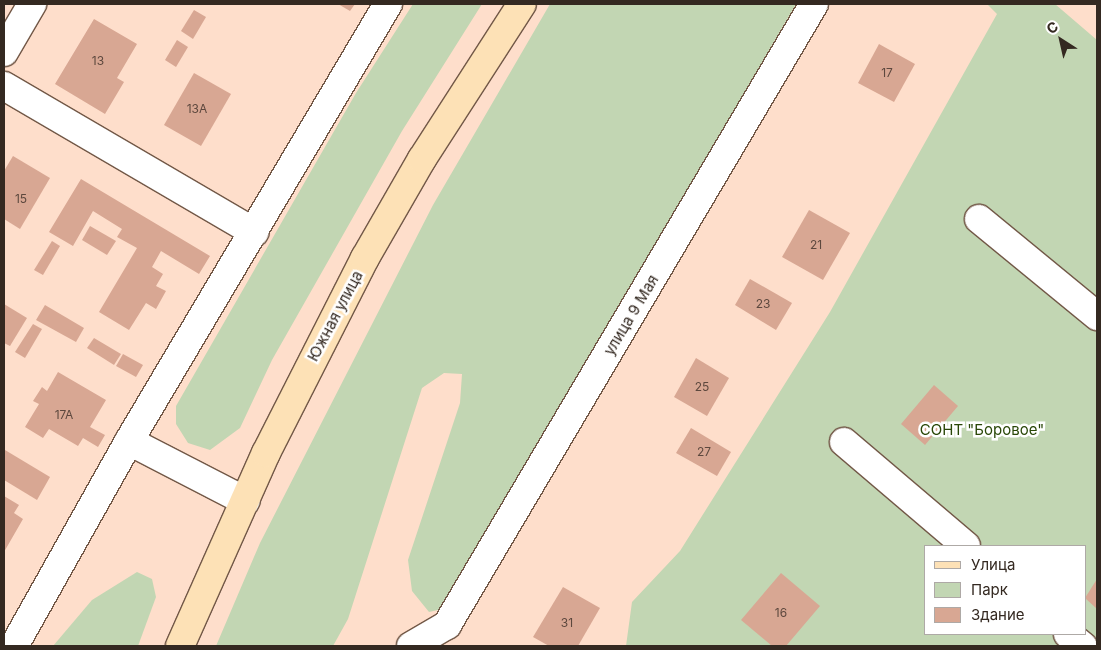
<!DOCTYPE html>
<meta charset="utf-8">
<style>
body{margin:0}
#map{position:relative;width:1101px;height:650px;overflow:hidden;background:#fedecb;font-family:Inter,sans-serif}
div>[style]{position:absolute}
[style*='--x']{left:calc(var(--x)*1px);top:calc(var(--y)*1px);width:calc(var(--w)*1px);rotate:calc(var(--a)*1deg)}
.green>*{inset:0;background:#c2d6b3}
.building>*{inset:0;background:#d8a793}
.roads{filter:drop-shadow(1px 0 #725847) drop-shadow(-1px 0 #725847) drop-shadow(0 1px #725847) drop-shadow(0 -1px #725847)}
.minor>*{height:28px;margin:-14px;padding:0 14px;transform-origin:14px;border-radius:14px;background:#fff}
.major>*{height:28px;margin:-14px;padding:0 14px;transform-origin:14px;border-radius:14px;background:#fde1b6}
span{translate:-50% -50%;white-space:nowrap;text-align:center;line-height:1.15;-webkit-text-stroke:5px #fff;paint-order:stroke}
.number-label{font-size:12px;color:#5d483e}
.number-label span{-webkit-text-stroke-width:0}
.street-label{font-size:15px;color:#342921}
.park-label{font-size:15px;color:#294707}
.frame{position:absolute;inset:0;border:5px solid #342921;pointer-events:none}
.legend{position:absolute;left:924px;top:545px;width:162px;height:90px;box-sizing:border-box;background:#fff;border:1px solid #aea9a6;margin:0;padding:6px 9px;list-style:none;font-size:15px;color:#342921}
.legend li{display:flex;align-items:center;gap:10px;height:25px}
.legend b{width:25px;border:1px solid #aea9a6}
.north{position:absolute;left:1036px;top:15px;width:50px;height:50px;-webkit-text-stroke:4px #fff;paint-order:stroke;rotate:325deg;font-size:14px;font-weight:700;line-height:20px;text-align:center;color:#342921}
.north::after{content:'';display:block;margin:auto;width:18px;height:22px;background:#342921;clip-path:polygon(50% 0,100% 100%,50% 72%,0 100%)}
</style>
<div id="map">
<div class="green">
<i style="clip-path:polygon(413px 4px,482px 4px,402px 131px,272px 360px,240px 428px,210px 450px,188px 443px,176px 424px,176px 406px,356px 93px)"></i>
<i style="clip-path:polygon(550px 4px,796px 4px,442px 609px,429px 612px,412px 591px,408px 560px,460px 403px,462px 374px,444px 373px,422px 388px,348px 619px,333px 646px,216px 646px,260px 543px,433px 205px)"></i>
<i style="clip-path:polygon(evenodd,987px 4px,1055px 4px,1097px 40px,1097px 646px,626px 646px,632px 602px,680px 551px,830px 312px,997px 14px,987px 4px,925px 546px,1085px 546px,1085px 634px,925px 634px,925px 546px)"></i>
<i style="clip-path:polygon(137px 572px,152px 579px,156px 597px,138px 646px,53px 646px,92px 600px)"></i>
</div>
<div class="building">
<i style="clip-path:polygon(338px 4px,355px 4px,350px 11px)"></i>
<i style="clip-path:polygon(194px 10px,206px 17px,193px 39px,181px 31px)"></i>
<i style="clip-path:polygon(94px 19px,137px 44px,117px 78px,124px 82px,105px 114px,55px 84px)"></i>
<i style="clip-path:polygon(177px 40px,188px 47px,176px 67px,165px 60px)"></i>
<i style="clip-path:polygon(879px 44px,915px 64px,894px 102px,858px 83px)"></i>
<i style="clip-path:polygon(194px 73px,231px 94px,201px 146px,164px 125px)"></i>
<i style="clip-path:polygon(13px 156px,50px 178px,20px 229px,4px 219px,4px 171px)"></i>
<i style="clip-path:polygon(81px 179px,210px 256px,199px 274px,161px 251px,152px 267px,163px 274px,156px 286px,166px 291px,156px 309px,146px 303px,129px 330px,99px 312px,137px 248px,117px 237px,122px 229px,93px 211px,73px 246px,49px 232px)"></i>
<i style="clip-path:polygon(809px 210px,850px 233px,823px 280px,782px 257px)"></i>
<i style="clip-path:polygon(90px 226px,116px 241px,107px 255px,82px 240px)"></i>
<i style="clip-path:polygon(52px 241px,60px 246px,43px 275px,34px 270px)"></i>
<i style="clip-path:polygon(750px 279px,792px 303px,776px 330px,735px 305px)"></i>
<i style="clip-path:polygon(4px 304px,27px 318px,10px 346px,4px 343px)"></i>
<i style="clip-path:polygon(45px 305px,84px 328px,76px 342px,36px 320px)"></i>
<i style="clip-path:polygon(33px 324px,42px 329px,25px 358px,15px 352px)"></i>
<i style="clip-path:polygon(94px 338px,121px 354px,114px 365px,87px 348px)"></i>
<i style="clip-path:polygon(123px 354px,143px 365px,136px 377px,116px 366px)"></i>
<i style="clip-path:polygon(696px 358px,729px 378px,707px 416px,674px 397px)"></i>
<i style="clip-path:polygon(58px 372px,106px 400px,90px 427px,105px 435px,98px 447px,83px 438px,78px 446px,49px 429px,43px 438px,25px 427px,39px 404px,33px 401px,42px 387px,47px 391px)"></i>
<i style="clip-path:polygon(934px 385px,958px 406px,925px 445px,901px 424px)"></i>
<i style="clip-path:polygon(691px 428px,731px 452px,717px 476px,676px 453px)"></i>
<i style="clip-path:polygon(5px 450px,50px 477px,37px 500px,4px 480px)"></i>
<i style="clip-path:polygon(4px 496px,19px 505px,14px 513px,23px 519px,4px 552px)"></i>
<i style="clip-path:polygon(781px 573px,820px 606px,786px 646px,772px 646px,741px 620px)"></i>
<i style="clip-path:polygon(1097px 579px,1097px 609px,1085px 598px)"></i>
<i style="clip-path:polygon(563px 587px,600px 608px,578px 646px,549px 646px,533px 637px)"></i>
</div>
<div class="roads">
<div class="minor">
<i style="--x:4;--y:52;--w:56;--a:-59.7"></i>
<i style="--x:4;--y:86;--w:290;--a:30.3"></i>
<i style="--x:979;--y:219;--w:153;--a:39.4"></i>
<i style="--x:129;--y:441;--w:131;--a:27.3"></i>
<i style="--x:844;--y:442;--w:160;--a:40.4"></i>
<i style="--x:1068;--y:634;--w:19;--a:39"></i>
<i style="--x:14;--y:646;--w:235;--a:-60.7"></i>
<i style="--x:129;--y:441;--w:508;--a:-59.35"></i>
<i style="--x:411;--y:646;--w:42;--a:-30.3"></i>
<i style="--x:447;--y:625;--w:721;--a:-59.42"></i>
</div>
<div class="major">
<i style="--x:180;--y:646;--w:211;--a:-66"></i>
<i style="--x:266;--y:453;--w:219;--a:-63.1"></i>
<i style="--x:365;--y:258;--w:114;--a:-60.1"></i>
<i style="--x:422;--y:159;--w:184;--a:-57.2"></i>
</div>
</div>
<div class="number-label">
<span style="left:98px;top:61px">13</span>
<span style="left:887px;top:73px">17</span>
<span style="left:197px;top:109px">13А</span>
<span style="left:21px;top:199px">15</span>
<span style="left:816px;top:245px">21</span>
<span style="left:763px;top:304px">23</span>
<span style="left:702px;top:387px">25</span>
<span style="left:64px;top:415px">17А</span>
<span style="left:704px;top:452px">27</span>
<span style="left:781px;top:613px">16</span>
<span style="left:567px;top:623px">31</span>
</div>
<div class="street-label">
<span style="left:631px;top:315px;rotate:-59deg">улица 9 Мая</span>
<span style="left:335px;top:316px;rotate:-62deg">Южная улица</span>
</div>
<div class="park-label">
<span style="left:982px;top:430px">СОНТ "Боровое"</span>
</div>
<div class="frame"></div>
<ul class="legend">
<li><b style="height:6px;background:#fde1b6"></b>Улица</li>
<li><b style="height:14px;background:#c2d6b3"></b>Парк</li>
<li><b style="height:14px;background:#d8a793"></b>Здание</li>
</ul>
<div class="north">С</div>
</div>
